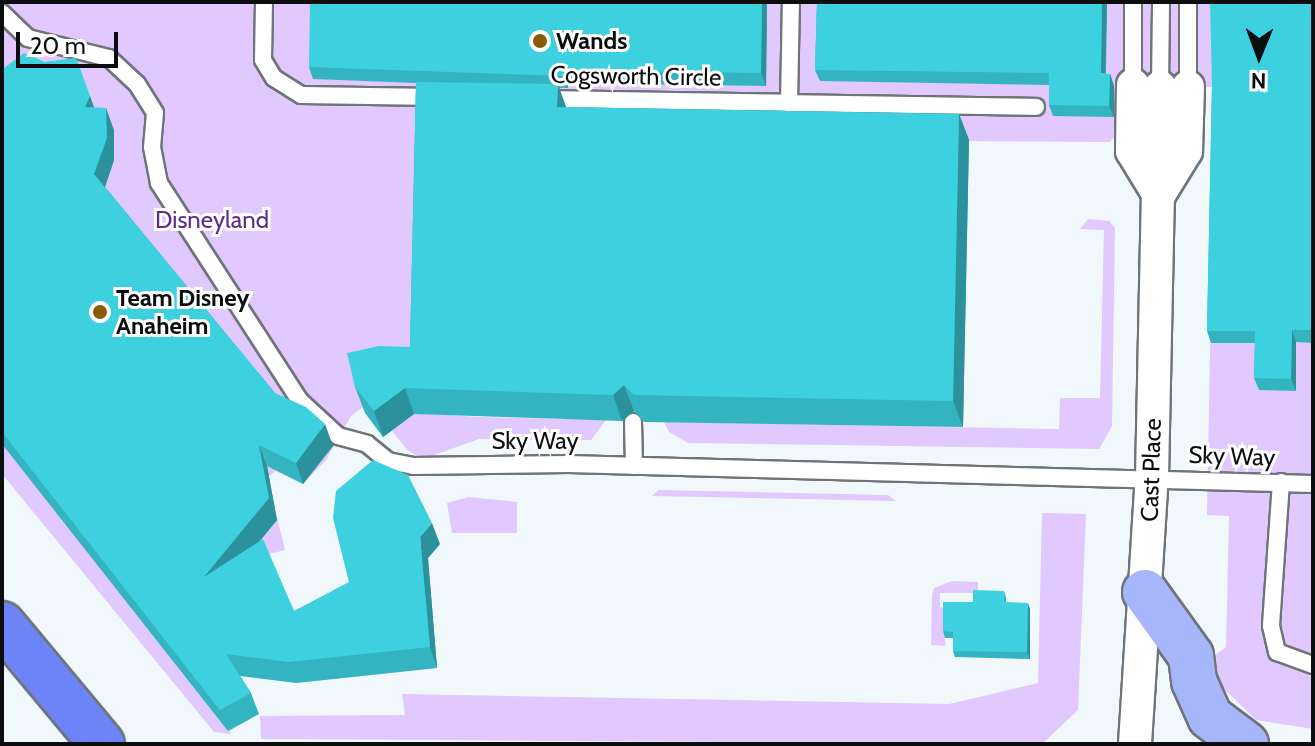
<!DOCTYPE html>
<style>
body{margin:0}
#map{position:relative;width:1315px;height:746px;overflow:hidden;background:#f1f8fc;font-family:Cabin,sans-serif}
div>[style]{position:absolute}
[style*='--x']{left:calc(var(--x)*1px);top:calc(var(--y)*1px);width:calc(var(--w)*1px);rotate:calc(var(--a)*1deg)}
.green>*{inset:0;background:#e1c8fe}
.roads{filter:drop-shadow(2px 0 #6f7478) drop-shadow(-2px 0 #6f7478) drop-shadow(0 2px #6f7478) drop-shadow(0 -2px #6f7478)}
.lane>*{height:16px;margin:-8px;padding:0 8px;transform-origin:8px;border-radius:8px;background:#fff}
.street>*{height:32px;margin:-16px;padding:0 16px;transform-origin:16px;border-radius:16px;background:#fff}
.primary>*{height:44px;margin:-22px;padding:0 22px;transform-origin:22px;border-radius:22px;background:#a7b5fb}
.highway>*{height:44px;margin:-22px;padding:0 22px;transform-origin:22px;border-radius:22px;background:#6d84f9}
.wall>*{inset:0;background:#34b4c1}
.shaded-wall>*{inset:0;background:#2b929d}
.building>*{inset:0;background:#3dd1e0}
.dots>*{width:22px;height:22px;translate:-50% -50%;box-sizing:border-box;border:4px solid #fff;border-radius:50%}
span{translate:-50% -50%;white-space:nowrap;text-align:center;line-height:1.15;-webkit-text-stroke:6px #fff;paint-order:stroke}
.poi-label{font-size:24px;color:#0b0d0e;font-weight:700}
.left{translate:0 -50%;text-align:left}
.street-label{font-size:24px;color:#0b0d0e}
.park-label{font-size:24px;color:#5f2b89}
.frame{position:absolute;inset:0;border:4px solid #0b0d0e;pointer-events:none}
.north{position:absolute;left:1219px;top:16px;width:80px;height:80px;-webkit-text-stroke:6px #fff;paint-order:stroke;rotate:181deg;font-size:22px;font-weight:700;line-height:32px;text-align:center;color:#0b0d0e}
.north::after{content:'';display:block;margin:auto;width:28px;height:36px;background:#0b0d0e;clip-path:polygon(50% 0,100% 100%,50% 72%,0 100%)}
.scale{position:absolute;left:16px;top:32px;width:102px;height:36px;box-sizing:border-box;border:4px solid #0b0d0e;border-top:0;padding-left:10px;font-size:24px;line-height:28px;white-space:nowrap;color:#0b0d0e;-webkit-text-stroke:6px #fff;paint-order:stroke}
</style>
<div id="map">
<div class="green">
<i style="clip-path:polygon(2px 2px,1313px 2px,1313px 729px,1256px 720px,1219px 684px,1214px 656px,1226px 647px,1229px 516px,1207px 515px,1215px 87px,1160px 87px,1110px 142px,943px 141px,420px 374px,367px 404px,351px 416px,326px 460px,303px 484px,276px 471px,245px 493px,277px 517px,285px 550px,269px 554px,303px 635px,326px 620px,416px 503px,429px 517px,439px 544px,393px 593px,430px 584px,437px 668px,296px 683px,241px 671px,234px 676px,259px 714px,229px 731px,231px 734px,214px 732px,2px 474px)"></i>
<i style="clip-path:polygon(1088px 219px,1109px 221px,1115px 228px,1112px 426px,1099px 449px,688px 443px,669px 432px,664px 422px,1059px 429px,1060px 398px,1100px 398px,1104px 230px,1080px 229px)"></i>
<i style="clip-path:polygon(415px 413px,479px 417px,606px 420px,591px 440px,479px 439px,423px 459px,407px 450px,390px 428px)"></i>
<i style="clip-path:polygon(658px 490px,888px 495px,896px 501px,652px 496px)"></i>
<i style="clip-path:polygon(469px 497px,517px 502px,517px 533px,452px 533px,447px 503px)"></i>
<i style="clip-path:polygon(1042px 513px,1086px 514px,1078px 710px,1042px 744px,261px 739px,260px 716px,405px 715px,402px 694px,949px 704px,1038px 683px)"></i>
<i style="clip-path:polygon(952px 581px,978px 582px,978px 593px,940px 593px,940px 607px,946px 608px,945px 646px,931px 645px,932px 595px,934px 588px)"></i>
</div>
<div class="roads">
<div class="lane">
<i style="--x:264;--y:2;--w:58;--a:91"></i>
<i style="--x:263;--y:60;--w:21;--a:59"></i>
<i style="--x:274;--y:78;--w:32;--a:32"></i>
<i style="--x:301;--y:95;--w:135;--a:0.8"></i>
<i style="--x:2;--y:13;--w:36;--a:44"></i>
<i style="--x:28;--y:38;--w:83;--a:13.9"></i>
<i style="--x:109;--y:58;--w:38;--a:43"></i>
<i style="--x:137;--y:84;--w:34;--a:58"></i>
<i style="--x:155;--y:113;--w:34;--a:95"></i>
<i style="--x:152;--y:147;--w:37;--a:79"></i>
<i style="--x:159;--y:183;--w:260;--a:57.1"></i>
<i style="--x:300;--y:401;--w:52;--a:42.6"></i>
<i style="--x:338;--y:436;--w:30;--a:15"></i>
<i style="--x:367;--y:444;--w:27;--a:39"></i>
<i style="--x:388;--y:461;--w:25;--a:11"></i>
<i style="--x:413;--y:466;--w:155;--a:-0.7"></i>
<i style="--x:568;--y:464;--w:745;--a:1.54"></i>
<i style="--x:1133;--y:85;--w:83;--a:-90"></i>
<i style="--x:1160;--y:87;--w:85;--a:-89.3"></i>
<i style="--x:1188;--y:87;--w:85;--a:-90"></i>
<i style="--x:544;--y:99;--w:245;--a:0.9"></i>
<i style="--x:789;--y:103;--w:101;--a:-88.9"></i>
<i style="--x:789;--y:103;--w:247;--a:0.9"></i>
<i style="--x:633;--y:422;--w:44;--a:88.7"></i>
<i style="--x:1281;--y:482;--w:144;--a:94"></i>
<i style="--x:1271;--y:626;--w:27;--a:77"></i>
<i style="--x:1277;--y:652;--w:38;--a:20"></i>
</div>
<div class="street">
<i style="--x:1133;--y:85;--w:66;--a:90.9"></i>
<i style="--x:1132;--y:151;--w:52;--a:58.5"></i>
<i style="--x:1159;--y:195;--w:52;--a:-58.5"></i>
<i style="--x:1186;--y:151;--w:64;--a:-88.2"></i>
<i style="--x:1135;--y:744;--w:268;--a:-86.4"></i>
<i style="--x:1152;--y:477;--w:390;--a:-88.8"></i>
</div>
<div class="primary">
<i style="--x:1145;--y:592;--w:79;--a:54.3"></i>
<i style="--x:1191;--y:656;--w:25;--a:83"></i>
<i style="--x:1194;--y:681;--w:39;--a:66"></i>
<i style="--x:1210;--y:717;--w:45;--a:36.9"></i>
</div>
<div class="highway">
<i style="--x:2;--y:624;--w:156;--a:50.2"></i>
</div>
</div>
<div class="wall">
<i style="clip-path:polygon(767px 2px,766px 86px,568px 83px,568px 88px,559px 88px,566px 107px,959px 114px,969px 140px,963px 427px,644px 422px,634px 411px,622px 421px,414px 414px,383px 437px,365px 413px,355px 387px,410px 347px,416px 83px,313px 79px,309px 67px)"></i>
<i style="clip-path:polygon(817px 2px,1107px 2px,1106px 74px,1110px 74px,1114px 86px,1114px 117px,1053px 116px,1049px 105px,1049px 85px,820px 81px,815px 70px)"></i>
<i style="clip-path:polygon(1313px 2px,1313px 343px,1296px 342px,1296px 391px,1259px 390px,1254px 378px,1255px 343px,1211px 343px,1207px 331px,1212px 85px)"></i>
<i style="clip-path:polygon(76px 58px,94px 108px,114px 130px,114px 160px,105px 187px,275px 393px,333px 446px,303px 484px,267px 466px,277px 520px,260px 541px,294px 611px,440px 544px,428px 558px,437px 668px,296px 683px,240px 676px,251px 693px,259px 714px,228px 731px,2px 444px,2px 65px,4px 68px)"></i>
<i style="clip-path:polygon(1004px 591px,1006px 598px,1006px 602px,1030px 609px,1030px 659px,955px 657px,953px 651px,953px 638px,945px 638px,943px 631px)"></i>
</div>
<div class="shaded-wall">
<i style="clip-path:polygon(762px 2px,767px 2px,766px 86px,761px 73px)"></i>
<i style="clip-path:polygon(1102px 2px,1107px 2px,1105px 85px,1101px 73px)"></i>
<i style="clip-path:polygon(563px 70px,568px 83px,568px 88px,563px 76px)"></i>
<i style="clip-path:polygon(1110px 74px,1114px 86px,1114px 117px,1109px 106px)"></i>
<i style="clip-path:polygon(558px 84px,567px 110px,557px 107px)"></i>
<i style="clip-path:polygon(90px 96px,98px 118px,85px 107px)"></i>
<i style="clip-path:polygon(106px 108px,114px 130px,114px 160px,102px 196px,94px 174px)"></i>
<i style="clip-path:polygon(959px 114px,969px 140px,963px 427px,953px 401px)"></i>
<i style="clip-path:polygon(1292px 330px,1296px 342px,1296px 391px,1291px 379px)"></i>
<i style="clip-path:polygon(624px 385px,634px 411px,622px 421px,613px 395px)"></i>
<i style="clip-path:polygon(405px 388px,414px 414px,383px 437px,374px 411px)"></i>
<i style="clip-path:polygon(325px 424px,333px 446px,303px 484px,296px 463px)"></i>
<i style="clip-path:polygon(259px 445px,267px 466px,277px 520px,212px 599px,204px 577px)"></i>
<i style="clip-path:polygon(432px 523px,440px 544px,428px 558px,437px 668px,430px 647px,420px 537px)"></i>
<i style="clip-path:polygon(1028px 603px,1030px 609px,1030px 659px,1027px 652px)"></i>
</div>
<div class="building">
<i style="clip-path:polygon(310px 2px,762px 2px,761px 73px,563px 70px,563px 76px,309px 67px)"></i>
<i style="clip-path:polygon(817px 2px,1102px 2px,1101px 73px,1110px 74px,1109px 106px,1049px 105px,1049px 73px,815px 70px)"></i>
<i style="clip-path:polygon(1210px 2px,1313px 2px,1313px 330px,1292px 330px,1291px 379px,1254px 378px,1255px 331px,1207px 331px,1212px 85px)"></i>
<i style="clip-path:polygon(24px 53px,45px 62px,76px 58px,90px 96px,85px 107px,106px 108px,107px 138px,94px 174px,275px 393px,306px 407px,325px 424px,296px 463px,259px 445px,269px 498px,204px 577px,263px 539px,294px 611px,349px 582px,333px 518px,336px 491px,373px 460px,408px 475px,432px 523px,420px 537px,430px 647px,288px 662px,226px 654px,251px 693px,220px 710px,2px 432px,2px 65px,4px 68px)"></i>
<i style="clip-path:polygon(416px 82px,558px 84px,557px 107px,959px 114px,953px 401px,634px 395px,624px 385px,613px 395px,405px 388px,374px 411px,355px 387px,347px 353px,379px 346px,410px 347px)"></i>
<i style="clip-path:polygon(973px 590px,1004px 591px,1004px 602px,1028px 603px,1027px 652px,953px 651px,953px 632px,943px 631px,943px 602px,973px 602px)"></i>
</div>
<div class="dots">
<i style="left:540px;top:41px;background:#8c5a05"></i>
<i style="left:100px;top:312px;background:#8c5a05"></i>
</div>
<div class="poi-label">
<span class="left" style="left:556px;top:41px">Wands</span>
<span class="left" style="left:116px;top:312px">Team Disney<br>Anaheim</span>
</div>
<div class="street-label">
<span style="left:636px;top:76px;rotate:1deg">Cogsworth Circle</span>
<span style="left:535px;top:441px">Sky Way</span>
<span style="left:1232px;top:456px;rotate:2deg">Sky Way</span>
<span style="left:1151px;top:470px;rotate:-88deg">Cast Place</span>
</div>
<div class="park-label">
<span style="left:212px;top:220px">Disneyland</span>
</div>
<div class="frame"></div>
<div class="north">N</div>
<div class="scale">20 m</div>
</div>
